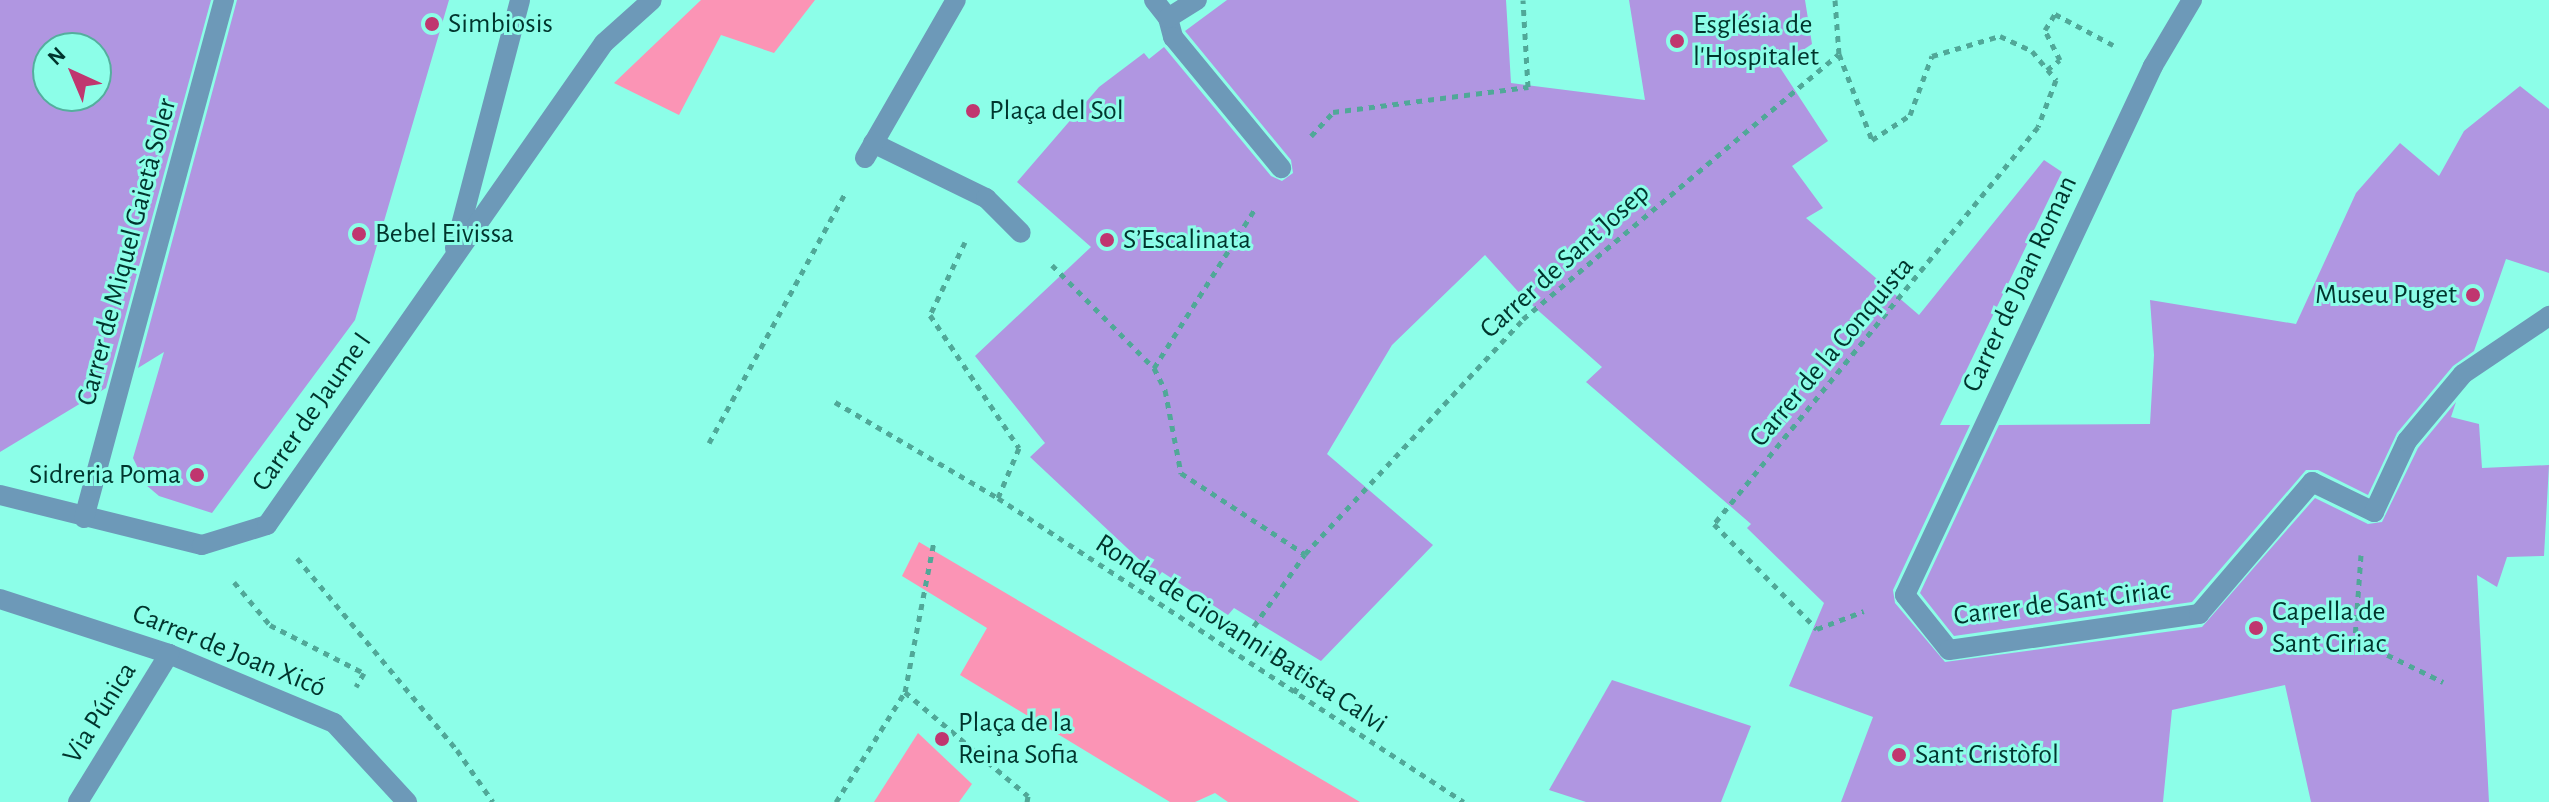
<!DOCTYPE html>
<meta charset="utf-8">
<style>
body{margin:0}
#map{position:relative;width:2549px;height:802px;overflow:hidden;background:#8cfee8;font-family:"Alegreya Sans",sans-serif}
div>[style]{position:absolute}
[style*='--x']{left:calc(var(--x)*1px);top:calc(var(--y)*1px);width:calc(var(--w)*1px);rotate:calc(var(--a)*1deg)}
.green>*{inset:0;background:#fb94b5}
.building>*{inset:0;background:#b096e1}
.path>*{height:5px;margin-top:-2.5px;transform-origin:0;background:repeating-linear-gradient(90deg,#50a898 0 6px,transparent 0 12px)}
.minor>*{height:20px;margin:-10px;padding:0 10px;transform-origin:10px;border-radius:10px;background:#6d99b8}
.dots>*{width:22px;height:22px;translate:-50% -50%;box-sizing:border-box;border:4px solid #8cfee8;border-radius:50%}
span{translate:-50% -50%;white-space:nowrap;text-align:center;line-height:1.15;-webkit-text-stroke:6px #8cfee8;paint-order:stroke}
.poi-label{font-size:28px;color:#00352d}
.left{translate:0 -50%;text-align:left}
.right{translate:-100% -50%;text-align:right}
.street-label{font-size:28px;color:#00352d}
.north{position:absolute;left:32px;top:32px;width:80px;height:80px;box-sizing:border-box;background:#8cfee8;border:2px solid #54ae9d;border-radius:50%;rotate:316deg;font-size:22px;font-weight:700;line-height:32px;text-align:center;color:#00352d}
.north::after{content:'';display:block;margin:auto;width:28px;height:36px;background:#c0366f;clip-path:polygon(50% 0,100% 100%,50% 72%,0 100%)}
</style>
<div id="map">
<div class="green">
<i style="clip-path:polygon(701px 0,815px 0,774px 53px,721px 35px,679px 115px,614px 83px)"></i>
<i style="clip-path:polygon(919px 542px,1360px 802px,1228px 802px,1215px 793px,1195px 802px,1170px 802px,960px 675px,987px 628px,902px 576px)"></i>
<i style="clip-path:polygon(918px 733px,972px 784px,959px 802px,874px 802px)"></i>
</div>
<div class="building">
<i style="clip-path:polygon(evenodd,0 0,211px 0,106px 388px,0 452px,0 0,48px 48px,96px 48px,96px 96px,48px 96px,48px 48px)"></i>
<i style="clip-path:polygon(237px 0,449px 0,355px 320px,212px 513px,159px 496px,146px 485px,133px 458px,164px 352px,138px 368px)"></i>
<i style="clip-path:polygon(1227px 0,1506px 0,1511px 83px,1645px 100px,1629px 0,1805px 0,1812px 44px,1779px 66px,1828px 141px,1792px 166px,1823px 208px,1806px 218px,1919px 315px,2044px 160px,2062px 172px,1940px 425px,1970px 425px,1893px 590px,1895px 603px,1945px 662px,2202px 627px,2315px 498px,2368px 524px,2382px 522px,2418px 448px,2456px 402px,2451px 417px,2479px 424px,2482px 468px,2549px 465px,2544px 556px,2507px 557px,2497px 587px,2477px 575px,2489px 802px,2311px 802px,2285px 685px,2172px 710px,2163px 802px,1841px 802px,1873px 717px,1789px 686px,1824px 603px,1747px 528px,1751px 524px,1586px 382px,1602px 367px,1523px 297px,1485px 255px,1392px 345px,1327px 454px,1433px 545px,1321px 661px,1234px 608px,1228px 615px,1162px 572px,1158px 577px,1030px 457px,1045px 443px,975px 356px,1091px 247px,1017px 182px,1099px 87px,1144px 53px,1149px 59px,1164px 47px,1271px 176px,1282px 181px,1293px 173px,1291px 160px,1185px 31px)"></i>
<i style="clip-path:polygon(2520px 86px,2549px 109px,2549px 273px,2506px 259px,2474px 351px,2453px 366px,2397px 433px,2368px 495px,2318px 470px,2306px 470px,2192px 602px,1954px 636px,1920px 593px,1999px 425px,2150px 424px,2154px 355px,2150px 300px,2296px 324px,2356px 193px,2400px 143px,2439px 176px,2464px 131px)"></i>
<i style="clip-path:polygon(1612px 680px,1751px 726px,1721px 802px,1586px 802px,1549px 790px)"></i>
</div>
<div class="path">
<i style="--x:1835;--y:0;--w:54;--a:85.8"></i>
<i style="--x:1839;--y:54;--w:92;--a:69"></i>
<i style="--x:1872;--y:140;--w:45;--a:-33.3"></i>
<i style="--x:1910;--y:115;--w:63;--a:-69.6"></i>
<i style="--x:1932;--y:56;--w:71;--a:-16.4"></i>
<i style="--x:2000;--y:36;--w:35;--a:25"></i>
<i style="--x:2032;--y:51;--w:38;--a:50"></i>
<i style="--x:2056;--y:80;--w:50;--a:111"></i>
<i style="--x:2038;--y:127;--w:512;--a:129.22"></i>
<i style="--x:1714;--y:524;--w:147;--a:45.6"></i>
<i style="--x:1817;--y:629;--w:50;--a:-21"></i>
<i style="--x:2047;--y:70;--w:16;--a:-38"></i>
<i style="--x:2060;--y:60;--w:34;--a:-117"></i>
<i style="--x:2045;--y:30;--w:19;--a:-58"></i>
<i style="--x:2055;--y:14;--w:66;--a:28.1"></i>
<i style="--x:1311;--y:136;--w:33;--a:-47"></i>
<i style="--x:1333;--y:112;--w:197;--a:-7.3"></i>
<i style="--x:1528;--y:87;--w:87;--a:-93.3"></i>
<i style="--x:965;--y:242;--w:81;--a:115.6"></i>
<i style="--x:930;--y:315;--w:160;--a:56.2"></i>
<i style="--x:1019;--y:448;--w:54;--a:112.8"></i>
<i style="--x:1052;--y:265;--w:145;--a:45.3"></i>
<i style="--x:1154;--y:368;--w:25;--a:63"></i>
<i style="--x:1165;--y:390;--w:85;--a:79.1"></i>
<i style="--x:1181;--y:473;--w:148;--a:33.2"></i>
<i style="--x:1154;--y:368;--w:191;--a:-57.6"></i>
<i style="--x:835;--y:402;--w:189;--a:30.5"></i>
<i style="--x:998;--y:498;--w:556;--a:33.12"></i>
<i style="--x:709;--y:443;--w:284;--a:-61.4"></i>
<i style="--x:2361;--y:555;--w:84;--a:94.1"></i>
<i style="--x:2355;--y:639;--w:98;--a:26"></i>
<i style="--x:297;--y:558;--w:250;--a:50.2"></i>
<i style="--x:457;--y:750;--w:63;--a:55.3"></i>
<i style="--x:234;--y:582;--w:56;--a:50.1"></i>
<i style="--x:270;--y:625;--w:106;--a:27.1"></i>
<i style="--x:364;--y:673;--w:16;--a:120"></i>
<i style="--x:905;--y:692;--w:161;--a:40.2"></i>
<i style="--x:1028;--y:796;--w:6;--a:99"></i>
<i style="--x:1294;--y:693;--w:20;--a:-60"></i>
<i style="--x:1304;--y:676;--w:70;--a:-144.9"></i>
<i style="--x:1247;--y:636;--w:100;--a:-54.7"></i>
<i style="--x:1305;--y:554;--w:321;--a:-47.1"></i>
<i style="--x:1523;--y:319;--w:412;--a:-40"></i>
<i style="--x:836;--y:802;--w:130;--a:-57.9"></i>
<i style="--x:905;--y:692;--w:154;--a:-79.1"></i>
</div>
<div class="minor">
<i style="--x:1154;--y:0;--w:23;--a:52"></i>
<i style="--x:1168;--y:18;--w:20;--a:75"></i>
<i style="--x:1173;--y:37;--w:170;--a:50.5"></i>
<i style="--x:2192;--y:0;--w:77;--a:120.6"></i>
<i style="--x:2153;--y:66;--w:584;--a:115.12"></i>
<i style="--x:1905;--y:595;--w:70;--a:51.3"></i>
<i style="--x:1949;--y:650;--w:253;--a:-8.2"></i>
<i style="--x:2199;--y:614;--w:174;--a:-49.4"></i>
<i style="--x:2312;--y:482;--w:69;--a:25.8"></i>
<i style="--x:2374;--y:512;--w:78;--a:-65.1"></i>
<i style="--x:2407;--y:441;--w:87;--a:-50.1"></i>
<i style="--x:2463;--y:374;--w:104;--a:-34"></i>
<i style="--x:1168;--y:18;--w:34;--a:-32"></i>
<i style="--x:873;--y:143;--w:126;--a:26"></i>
<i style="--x:986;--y:198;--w:49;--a:45"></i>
<i style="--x:865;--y:158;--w:182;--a:-60.1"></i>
<i style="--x:455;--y:248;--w:256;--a:-75.3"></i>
<i style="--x:0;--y:495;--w:208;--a:13.9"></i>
<i style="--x:202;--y:545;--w:68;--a:-17.1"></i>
<i style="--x:267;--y:525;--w:588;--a:-55.04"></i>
<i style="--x:604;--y:43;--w:64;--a:-41.9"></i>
<i style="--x:84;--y:518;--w:537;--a:-74.88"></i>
<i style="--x:0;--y:599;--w:178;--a:18"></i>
<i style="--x:169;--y:654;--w:179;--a:22.7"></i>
<i style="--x:334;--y:723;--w:108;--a:47.3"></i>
<i style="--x:78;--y:802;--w:174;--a:-58.4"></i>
</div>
<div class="dots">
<i style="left:432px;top:24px;background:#c0366f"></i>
<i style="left:1677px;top:41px;background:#c0366f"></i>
<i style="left:973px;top:111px;background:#c0366f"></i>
<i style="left:359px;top:234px;background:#c0366f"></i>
<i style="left:1107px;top:240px;background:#c0366f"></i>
<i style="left:2473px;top:295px;background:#c0366f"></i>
<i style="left:197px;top:475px;background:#c0366f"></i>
<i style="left:2256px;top:628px;background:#c0366f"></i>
<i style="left:942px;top:739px;background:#c0366f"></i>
<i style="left:1899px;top:755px;background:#c0366f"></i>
</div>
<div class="poi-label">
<span class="left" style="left:448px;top:24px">Simbiosis</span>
<span class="left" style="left:1693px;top:41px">Església de<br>l'Hospitalet</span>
<span class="left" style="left:989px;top:111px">Plaça del Sol</span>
<span class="left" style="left:375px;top:234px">Bebel Eivissa</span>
<span class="left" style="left:1123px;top:240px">S’Escalinata</span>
<span class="right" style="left:2457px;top:295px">Museu Puget</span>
<span class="right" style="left:181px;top:475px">Sidreria Poma</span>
<span class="left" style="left:2272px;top:628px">Capella de<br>Sant Ciriac</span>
<span class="left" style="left:958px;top:739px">Plaça de la<br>Reina Sofia</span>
<span class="left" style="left:1915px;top:755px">Sant Cristòfol</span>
</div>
<div class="street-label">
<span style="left:127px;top:252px;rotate:-75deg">Carrer de Miquel Gaietà Soler</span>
<span style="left:1565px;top:261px;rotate:-42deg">Carrer de Sant Josep</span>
<span style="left:2020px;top:284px;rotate:-65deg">Carrer de Joan Roman</span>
<span style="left:1832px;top:352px;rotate:-50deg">Carrer de la Conquista</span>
<span style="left:312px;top:412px;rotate:-55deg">Carrer de Jaume I</span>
<span style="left:2062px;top:603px;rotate:-7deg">Carrer de Sant Ciriac</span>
<span style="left:1241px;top:634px;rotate:33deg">Ronda de Giovanni Batista Calvi</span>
<span style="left:229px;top:651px;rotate:22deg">Carrer de Joan Xicó</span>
<span style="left:100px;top:713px;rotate:-58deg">Via Púnica</span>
</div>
<div class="north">N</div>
</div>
